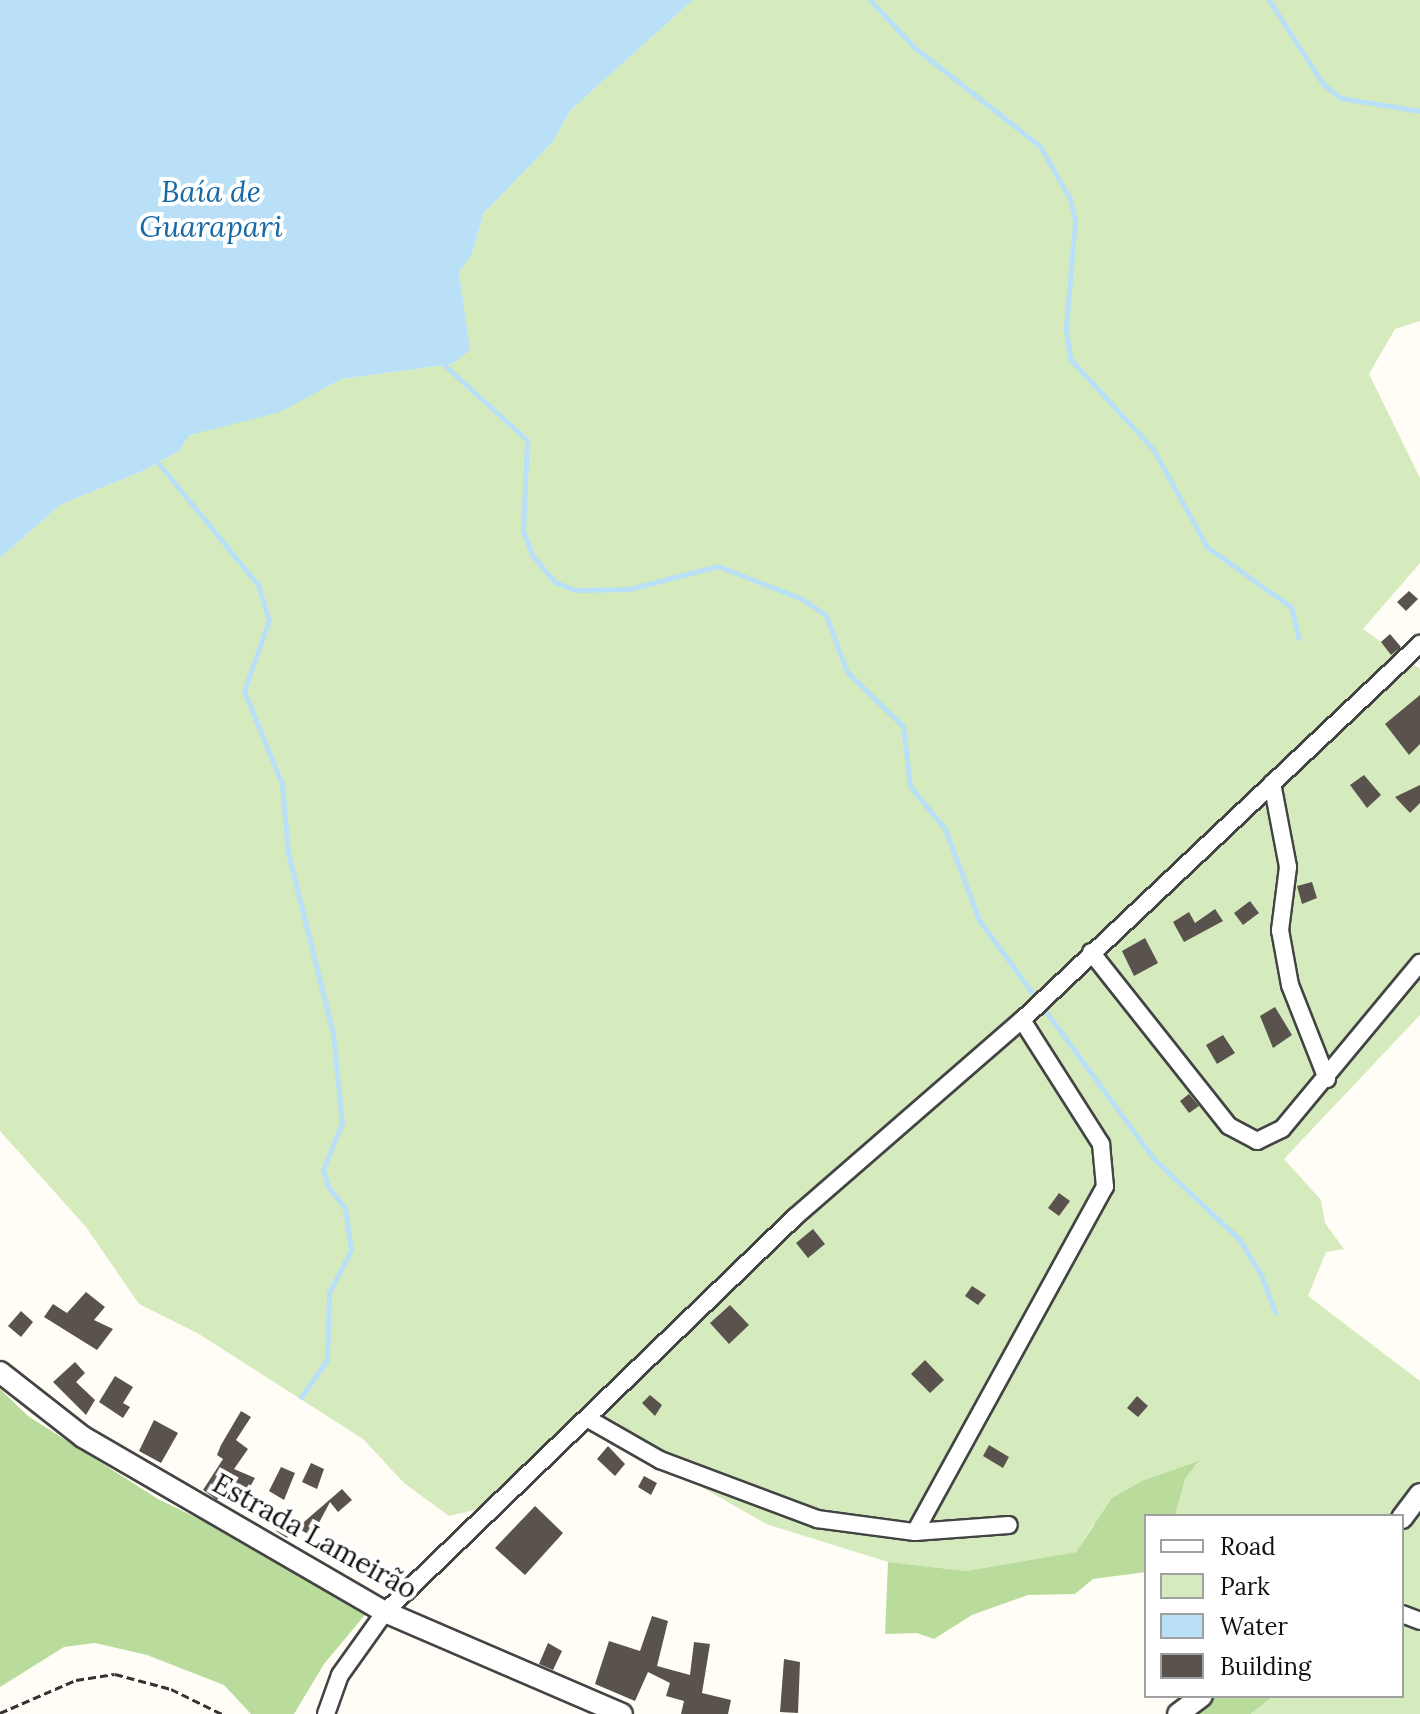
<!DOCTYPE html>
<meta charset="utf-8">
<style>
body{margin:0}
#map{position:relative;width:1420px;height:1714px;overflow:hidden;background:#fffdf5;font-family:Lora,serif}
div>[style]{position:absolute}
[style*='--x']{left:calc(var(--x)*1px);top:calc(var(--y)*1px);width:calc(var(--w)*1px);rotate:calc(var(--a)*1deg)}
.green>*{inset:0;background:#d5ebbd}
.forest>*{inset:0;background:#b9dc9c}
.water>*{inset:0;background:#b9e0f7}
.stream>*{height:5px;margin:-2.5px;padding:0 2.5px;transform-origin:2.5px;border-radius:2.5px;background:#b9e0f7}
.building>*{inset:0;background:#5a524d}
.path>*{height:3px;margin-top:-1.5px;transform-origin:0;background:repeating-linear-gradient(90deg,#333 0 8px,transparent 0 12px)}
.roads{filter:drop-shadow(2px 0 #444) drop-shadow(-2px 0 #444) drop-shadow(0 2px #444) drop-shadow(0 -2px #444)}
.minor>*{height:16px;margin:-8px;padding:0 8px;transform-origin:8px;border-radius:8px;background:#fff}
.tertiary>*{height:20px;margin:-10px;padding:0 10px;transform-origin:10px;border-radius:10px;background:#fff}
span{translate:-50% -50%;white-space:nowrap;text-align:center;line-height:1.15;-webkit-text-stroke:8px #fff;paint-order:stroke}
.street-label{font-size:28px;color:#111}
.water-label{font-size:30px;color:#1768a6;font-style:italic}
.legend{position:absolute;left:1144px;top:1514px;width:260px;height:184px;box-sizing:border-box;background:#fff;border:2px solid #a0a0a0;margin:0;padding:10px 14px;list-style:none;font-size:24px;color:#111}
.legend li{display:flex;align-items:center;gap:16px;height:40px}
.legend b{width:40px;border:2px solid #a0a0a0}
</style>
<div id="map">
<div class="green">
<i style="clip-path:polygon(693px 0,1420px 0,1420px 321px,1395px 329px,1369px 374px,1420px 478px,1420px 563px,1363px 629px,1420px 669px,1420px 1015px,1284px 1159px,1321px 1200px,1325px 1223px,1344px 1249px,1326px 1252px,1308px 1296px,1420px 1381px,1420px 1714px,1251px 1714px,1273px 1696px,1402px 1696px,1402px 1516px,1175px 1516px,1185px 1479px,1198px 1463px,1093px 1525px,1076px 1552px,966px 1571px,888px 1562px,766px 1524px,661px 1464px,610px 1430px,588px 1405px,496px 1505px,449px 1516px,404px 1483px,363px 1439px,199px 1334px,139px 1304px,86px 1227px,0 1131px,0 558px,60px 505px,145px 470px,179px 451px,190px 435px,302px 400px,342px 379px,452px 364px,469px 350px,459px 272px,472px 255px,483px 214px,552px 143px,571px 110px)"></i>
</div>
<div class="forest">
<i style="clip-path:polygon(0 1389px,28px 1416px,158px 1499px,374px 1604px,324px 1664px,294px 1714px,251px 1714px,224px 1685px,147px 1655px,95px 1643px,64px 1647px,0 1687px)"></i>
<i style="clip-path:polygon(1199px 1461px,1185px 1479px,1175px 1516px,1146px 1516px,1146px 1572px,1093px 1579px,1075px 1594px,1028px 1595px,972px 1615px,934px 1639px,917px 1633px,885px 1634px,888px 1562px,966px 1571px,1076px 1552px,1112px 1498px,1142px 1481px)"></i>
<i style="clip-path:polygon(1202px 1696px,1273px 1696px,1251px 1714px,1179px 1714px)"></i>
</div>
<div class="water">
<i style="clip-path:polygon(0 0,693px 0,571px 110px,552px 143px,483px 214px,472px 255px,459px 272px,470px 350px,452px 364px,342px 379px,280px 412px,190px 435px,179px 451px,145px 470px,60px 505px,0 558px)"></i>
</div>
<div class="stream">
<i style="--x:870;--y:0;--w:64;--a:46.9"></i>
<i style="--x:914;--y:47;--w:160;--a:38.2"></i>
<i style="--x:1040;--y:146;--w:61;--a:60.5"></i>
<i style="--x:1070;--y:199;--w:23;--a:77"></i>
<i style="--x:1075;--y:221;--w:108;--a:94.8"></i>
<i style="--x:1066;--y:329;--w:30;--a:82"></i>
<i style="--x:1070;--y:359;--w:122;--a:47.3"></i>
<i style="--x:1153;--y:449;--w:112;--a:61.1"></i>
<i style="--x:1207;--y:547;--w:103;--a:35.5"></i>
<i style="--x:1291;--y:607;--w:32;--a:76"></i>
<i style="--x:1269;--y:0;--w:100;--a:57.3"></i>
<i style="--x:1323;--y:84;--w:23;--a:38"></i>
<i style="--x:1341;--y:98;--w:80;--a:9.3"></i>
<i style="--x:442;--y:363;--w:115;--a:42.2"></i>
<i style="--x:527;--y:440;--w:91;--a:92.5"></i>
<i style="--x:523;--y:531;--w:26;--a:69"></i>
<i style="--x:532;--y:555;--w:35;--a:50"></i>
<i style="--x:555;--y:582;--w:22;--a:22"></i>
<i style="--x:575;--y:590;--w:54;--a:-1.1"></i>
<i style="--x:629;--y:589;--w:92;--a:-14.5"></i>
<i style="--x:718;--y:566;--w:90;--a:21.4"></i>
<i style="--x:802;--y:599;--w:29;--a:34"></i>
<i style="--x:826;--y:615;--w:61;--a:69.8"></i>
<i style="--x:847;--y:672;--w:78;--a:44"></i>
<i style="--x:903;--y:726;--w:60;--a:83.3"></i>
<i style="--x:910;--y:786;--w:55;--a:50.9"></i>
<i style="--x:945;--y:829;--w:97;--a:69.5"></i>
<i style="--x:979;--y:920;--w:296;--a:53.8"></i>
<i style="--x:1154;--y:1159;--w:118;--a:43.3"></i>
<i style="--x:1240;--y:1240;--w:41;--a:59"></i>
<i style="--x:1261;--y:1275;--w:40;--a:69"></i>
<i style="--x:155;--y:459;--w:163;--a:50.7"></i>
<i style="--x:258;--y:585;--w:37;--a:73"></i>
<i style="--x:269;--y:620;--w:75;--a:109.4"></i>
<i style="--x:244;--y:691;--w:100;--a:67.8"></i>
<i style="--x:282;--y:784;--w:69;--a:85"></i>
<i style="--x:288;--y:853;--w:187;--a:76"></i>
<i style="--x:333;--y:1034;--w:88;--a:84.2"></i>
<i style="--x:342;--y:1122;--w:52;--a:111.6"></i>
<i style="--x:323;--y:1170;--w:19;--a:72"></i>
<i style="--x:329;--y:1188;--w:26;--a:51"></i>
<i style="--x:345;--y:1208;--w:42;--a:81.9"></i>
<i style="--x:351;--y:1250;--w:48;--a:117.1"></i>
<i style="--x:329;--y:1293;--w:67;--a:91.7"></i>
<i style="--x:327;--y:1360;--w:45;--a:125.1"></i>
</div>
<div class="building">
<i style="clip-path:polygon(1409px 591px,1418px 599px,1406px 611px,1397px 602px)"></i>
<i style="clip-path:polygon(1390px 634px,1401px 647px,1391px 655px,1381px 642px)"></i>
<i style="clip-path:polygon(1420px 695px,1420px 744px,1409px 755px,1385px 724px)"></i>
<i style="clip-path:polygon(1364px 775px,1381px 795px,1367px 808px,1350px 785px)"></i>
<i style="clip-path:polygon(1420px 785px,1420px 803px,1410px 813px,1395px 797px)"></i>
<i style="clip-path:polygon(1312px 882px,1317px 898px,1302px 904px,1297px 886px)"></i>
<i style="clip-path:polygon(1250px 901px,1259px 913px,1243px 925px,1234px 913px)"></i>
<i style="clip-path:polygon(1215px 909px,1223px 921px,1184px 942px,1173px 922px,1189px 912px,1195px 923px)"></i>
<i style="clip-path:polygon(1145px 938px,1158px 963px,1134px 976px,1122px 951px)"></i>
<i style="clip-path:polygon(1275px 1007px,1292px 1035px,1273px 1048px,1260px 1016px)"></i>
<i style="clip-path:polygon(1223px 1035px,1235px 1053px,1217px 1064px,1206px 1045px)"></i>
<i style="clip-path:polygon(1189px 1094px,1199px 1106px,1189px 1113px,1180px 1101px)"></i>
<i style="clip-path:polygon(1059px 1193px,1070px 1201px,1059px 1216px,1048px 1208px)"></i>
<i style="clip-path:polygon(813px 1229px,825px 1244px,808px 1258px,796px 1243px)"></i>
<i style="clip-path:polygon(972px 1286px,986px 1295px,978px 1305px,965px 1296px)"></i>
<i style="clip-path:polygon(86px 1292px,105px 1307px,94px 1320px,113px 1329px,97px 1350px,44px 1317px,53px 1304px,67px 1313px)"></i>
<i style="clip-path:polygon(730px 1305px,749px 1325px,729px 1344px,710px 1323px)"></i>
<i style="clip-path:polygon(21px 1311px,33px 1322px,21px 1337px,8px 1326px)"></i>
<i style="clip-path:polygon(925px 1360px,944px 1380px,930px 1393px,911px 1374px)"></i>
<i style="clip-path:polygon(75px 1362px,85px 1373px,76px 1382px,95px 1400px,86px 1415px,53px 1382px)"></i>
<i style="clip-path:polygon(115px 1376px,133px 1387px,123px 1403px,130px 1407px,123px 1418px,99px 1402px)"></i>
<i style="clip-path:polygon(650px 1395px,662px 1405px,655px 1416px,642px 1403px)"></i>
<i style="clip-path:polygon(1137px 1396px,1148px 1406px,1138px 1417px,1127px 1408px)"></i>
<i style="clip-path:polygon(241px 1411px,251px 1417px,236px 1440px,248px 1449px,234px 1469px,255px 1478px,240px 1504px,223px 1491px,217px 1500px,203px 1490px,223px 1459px,217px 1455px,221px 1445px)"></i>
<i style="clip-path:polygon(154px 1420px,178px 1433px,161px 1463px,139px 1451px)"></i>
<i style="clip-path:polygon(989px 1445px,1009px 1457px,1003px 1468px,983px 1456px)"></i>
<i style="clip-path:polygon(608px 1446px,625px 1464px,615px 1476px,597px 1459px)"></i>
<i style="clip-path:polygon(311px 1463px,324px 1469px,317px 1489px,302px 1482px)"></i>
<i style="clip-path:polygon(281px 1467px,295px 1473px,284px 1500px,269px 1491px)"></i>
<i style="clip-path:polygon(644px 1476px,657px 1483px,651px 1495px,638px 1487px)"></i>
<i style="clip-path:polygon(342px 1489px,352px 1500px,338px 1512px,330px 1502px,312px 1536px,297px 1528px)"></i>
<i style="clip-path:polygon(535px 1506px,563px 1533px,525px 1575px,495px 1548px)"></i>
<i style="clip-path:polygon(286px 1516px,297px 1523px,287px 1538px,276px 1531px)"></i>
<i style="clip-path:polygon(652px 1616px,668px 1621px,657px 1666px,690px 1675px,694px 1642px,710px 1644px,702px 1693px,731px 1700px,728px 1714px,681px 1714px,684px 1701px,666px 1696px,670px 1683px,648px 1672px,635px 1701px,595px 1684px,609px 1641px,640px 1651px)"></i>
<i style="clip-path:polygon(548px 1643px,562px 1651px,553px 1670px,539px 1664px)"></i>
<i style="clip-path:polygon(784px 1659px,800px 1662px,798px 1713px,780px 1712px)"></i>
</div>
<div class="path">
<i style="--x:0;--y:1713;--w:83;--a:-23.5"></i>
<i style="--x:76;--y:1680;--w:39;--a:-9"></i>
<i style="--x:115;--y:1674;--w:58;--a:15"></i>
<i style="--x:171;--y:1689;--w:57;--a:26.1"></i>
</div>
<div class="roads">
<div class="minor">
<i style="--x:1272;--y:783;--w:86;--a:79.2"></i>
<i style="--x:1288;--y:867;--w:64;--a:97.2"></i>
<i style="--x:1280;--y:930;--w:56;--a:79.7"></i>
<i style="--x:1290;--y:985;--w:101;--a:68.5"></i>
<i style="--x:1091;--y:952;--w:222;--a:51.6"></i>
<i style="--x:1229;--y:1126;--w:32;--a:28"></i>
<i style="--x:1257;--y:1141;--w:28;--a:-26"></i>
<i style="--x:1282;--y:1129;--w:216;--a:-50.3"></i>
<i style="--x:590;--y:1420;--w:81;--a:29.7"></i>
<i style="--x:660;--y:1460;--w:168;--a:20.6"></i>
<i style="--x:817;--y:1519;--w:99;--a:7.6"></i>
<i style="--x:915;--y:1532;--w:94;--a:-4.3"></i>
<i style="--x:915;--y:1532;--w:394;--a:-61.2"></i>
<i style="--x:1105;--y:1187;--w:43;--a:-95.3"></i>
<i style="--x:1101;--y:1144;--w:147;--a:-122.5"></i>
<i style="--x:1402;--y:1614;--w:19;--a:21"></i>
<i style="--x:326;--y:1714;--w:41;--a:-70.3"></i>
<i style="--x:340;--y:1675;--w:77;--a:-54.5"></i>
<i style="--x:385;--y:1612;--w:569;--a:-43.93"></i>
<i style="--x:795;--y:1217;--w:301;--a:-41"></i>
<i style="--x:1022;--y:1020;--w:548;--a:-43.37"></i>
</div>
<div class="tertiary">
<i style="--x:0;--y:1372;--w:105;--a:38.1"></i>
<i style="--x:83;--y:1437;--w:349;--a:30.1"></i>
<i style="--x:385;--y:1612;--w:258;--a:23.3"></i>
<i style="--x:1402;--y:1518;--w:30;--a:-53"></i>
<i style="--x:1178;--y:1714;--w:30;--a:-37"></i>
</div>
</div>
<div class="street-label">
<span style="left:315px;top:1536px;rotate:29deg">Estrada Lameirão</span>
</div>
<div class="water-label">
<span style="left:211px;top:208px">Baía de<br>Guarapari</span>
</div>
<ul class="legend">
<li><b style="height:10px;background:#fff"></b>Road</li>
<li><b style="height:22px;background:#d5ebbd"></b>Park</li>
<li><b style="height:22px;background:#b9e0f7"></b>Water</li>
<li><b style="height:22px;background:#5a524d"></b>Building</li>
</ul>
</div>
